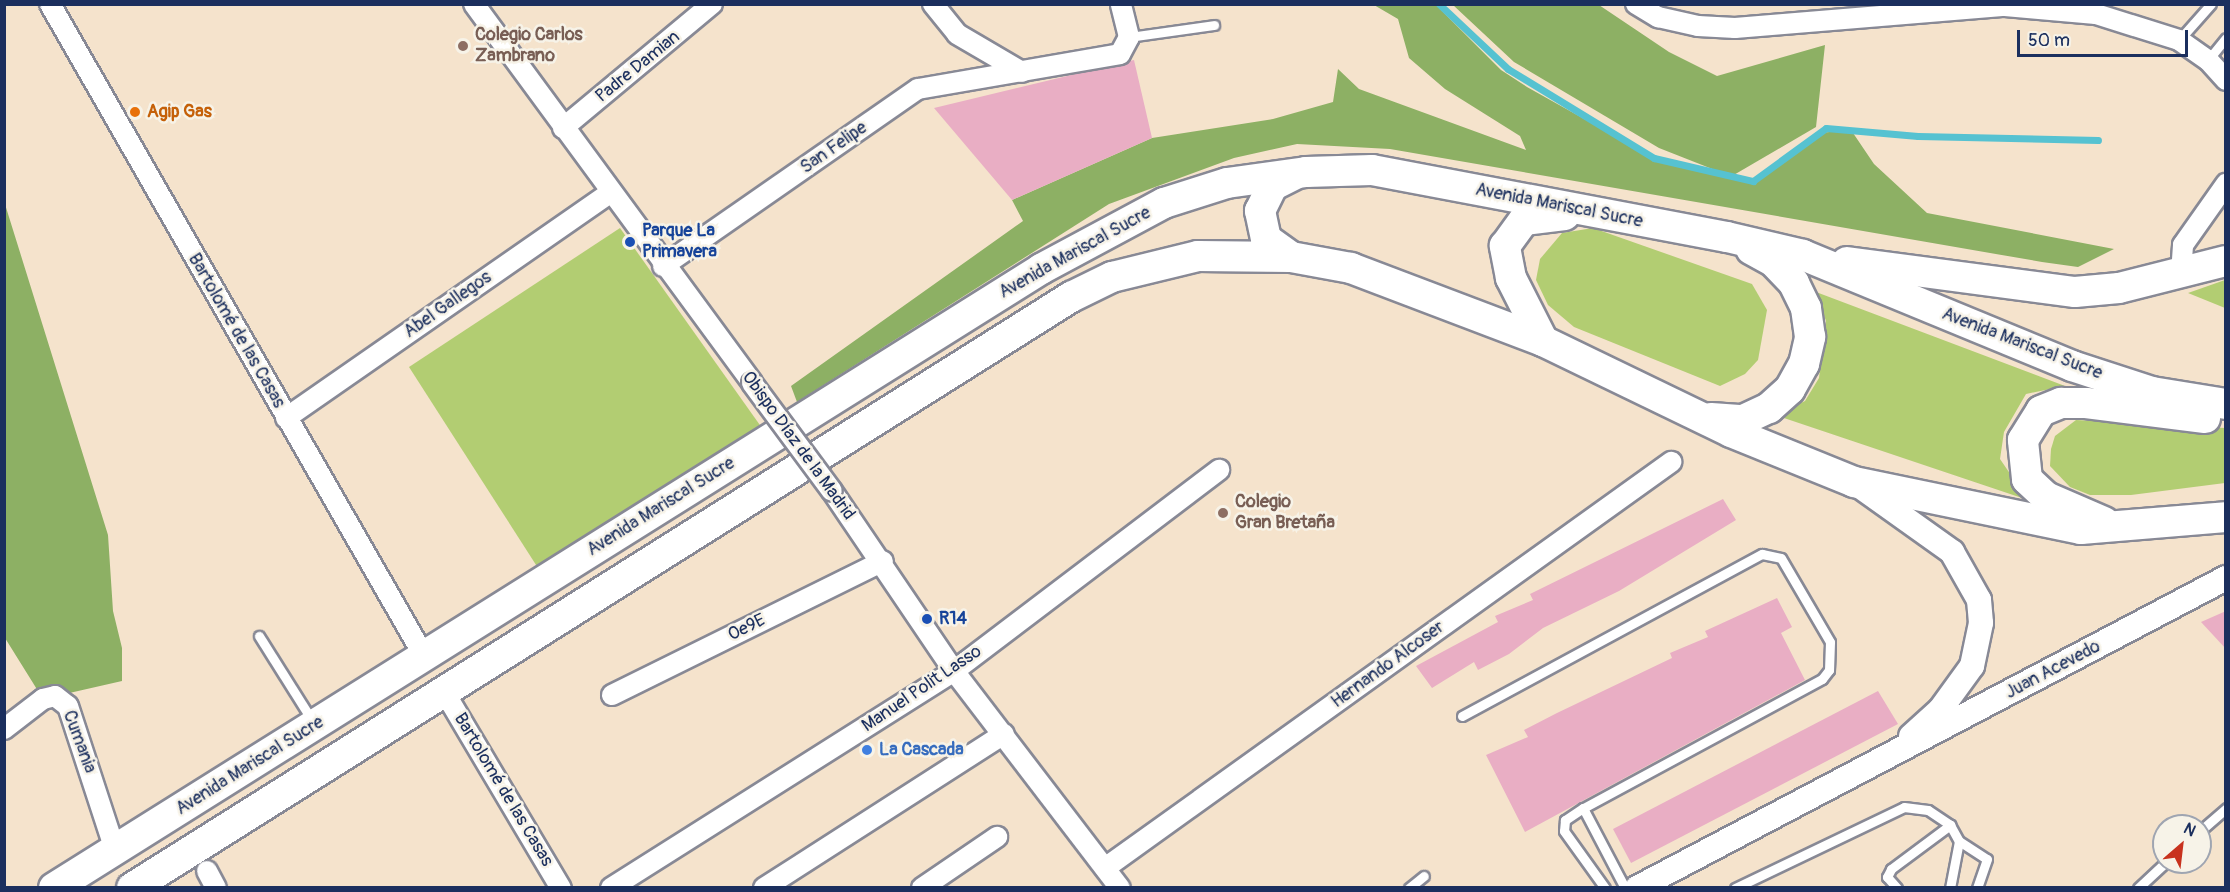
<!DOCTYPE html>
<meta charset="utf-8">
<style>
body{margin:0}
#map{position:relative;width:2230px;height:892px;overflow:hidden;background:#f5e3cc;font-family:Pangolin,sans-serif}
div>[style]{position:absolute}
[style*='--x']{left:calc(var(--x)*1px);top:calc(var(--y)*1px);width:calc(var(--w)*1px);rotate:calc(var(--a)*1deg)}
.green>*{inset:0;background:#b2cd72}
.forest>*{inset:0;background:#8db064}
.stream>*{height:7px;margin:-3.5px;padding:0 3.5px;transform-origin:3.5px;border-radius:3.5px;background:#56c2d1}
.building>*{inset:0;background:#e9aec4}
.roads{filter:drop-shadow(2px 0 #888995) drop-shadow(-2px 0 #888995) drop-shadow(0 2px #888995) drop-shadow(0 -2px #888995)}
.service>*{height:9px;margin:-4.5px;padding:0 4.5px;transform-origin:4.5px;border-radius:4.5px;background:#fff}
.minor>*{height:20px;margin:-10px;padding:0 10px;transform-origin:10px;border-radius:10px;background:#fff}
.tertiary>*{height:24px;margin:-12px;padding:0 12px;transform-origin:12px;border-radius:12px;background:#fff}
.primary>*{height:30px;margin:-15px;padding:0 15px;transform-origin:15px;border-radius:15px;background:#fff}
.bridges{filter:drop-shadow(2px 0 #888995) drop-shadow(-2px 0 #888995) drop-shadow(0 2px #888995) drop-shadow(0 -2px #888995)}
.minor-bridge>*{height:20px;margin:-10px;padding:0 10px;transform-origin:10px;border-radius:10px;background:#fff}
.dots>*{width:16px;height:16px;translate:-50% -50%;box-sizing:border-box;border:3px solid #f7f3e8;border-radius:50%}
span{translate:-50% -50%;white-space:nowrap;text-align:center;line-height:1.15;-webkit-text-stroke:5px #f7f3e8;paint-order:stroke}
.education-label{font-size:18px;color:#785e54;font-weight:700}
.left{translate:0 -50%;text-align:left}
.street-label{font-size:18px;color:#1b2f5e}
.food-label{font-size:18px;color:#c56008;font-weight:700}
.transit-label{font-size:18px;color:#164399;font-weight:700}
.shop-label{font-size:18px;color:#366cbe;font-weight:700}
.frame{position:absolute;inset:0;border:6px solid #1b2f5e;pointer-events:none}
.north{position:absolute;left:2152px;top:814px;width:60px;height:60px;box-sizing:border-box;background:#f7f3e8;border:2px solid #9fa5b1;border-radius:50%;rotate:28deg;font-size:16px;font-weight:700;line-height:24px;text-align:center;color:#1b2f5e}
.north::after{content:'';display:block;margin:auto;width:21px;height:27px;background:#c8321e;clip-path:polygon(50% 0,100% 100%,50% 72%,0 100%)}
.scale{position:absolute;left:2017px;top:30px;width:171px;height:27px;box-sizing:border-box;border:3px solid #1b2f5e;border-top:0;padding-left:8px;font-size:18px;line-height:21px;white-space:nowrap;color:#1b2f5e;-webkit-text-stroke:4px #f7f3e8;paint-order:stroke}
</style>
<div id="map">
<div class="green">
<i style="clip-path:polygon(620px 228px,762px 428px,538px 568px,409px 367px)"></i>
<i style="clip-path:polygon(1593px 228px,1752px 284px,1767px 310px,1758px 360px,1745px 374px,1720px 386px,1574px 327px,1548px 305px,1536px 280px,1540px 259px,1562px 233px)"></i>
<i style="clip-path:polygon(2225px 280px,2225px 308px,2188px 293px)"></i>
<i style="clip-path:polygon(1816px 292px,2065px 386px,2026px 394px,2004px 432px,2000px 459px,2028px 500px,1775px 415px,1805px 401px,1819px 378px,1826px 321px)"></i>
<i style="clip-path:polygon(2076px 420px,2225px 428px,2225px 483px,2131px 495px,2090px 495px,2070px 487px,2050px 466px,2051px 449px,2055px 436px)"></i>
</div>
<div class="forest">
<i style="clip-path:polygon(1374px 5px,1436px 5px,1501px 70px,1527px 87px,1654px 158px,1725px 174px,1659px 148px,1514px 62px,1453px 5px,1599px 5px,1669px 52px,1717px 76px,1825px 45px,1816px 127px,1732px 176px,1753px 181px,1819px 133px,1851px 130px,1874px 164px,1927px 213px,2114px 249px,2078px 267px,2042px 262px,1390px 149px,1297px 144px,1234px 158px,1109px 204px,797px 402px,791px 386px,1023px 221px,1012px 200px,1152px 138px,1273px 119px,1333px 102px,1338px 69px,1359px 89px,1526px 150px,1520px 136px,1445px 89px,1409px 58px,1398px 19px)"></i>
<i style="clip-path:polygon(4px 201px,108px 535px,113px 611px,122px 648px,122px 681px,43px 699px,5px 638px)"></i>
</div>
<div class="stream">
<i style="--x:1439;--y:4;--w:95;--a:43.3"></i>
<i style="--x:1508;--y:69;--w:171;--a:31.4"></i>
<i style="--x:1654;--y:158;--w:102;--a:13.1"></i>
<i style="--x:1753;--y:181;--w:90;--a:-36"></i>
<i style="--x:1826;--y:128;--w:92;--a:5"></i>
<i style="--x:1918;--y:136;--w:180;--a:1.3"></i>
</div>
<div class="building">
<i style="clip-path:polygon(1134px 60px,1152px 138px,1012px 200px,934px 108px)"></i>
<i style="clip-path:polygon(1723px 499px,1736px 520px,1619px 591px,1543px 628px,1509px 654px,1478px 670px,1474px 662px,1432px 688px,1416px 666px,1498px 622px,1495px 616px,1533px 600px,1530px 594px)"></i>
<i style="clip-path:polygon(1777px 598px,1792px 627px,1781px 633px,1805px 680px,1525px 832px,1486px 755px,1528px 737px,1524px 730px,1557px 713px,1672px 658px,1670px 653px,1708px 637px,1705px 631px)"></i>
<i style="clip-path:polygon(2226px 611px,2226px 649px,2201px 622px)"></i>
<i style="clip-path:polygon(1878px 691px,1898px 724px,1631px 863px,1613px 829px)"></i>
</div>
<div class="roads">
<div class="service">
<i style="--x:1129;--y:37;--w:86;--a:-8"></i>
<i style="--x:2179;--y:40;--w:48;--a:-48.4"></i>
<i style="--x:2208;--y:60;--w:28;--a:-51"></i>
<i style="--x:259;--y:636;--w:99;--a:57.8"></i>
<i style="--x:1462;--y:716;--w:341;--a:-28.4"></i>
<i style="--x:1762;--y:554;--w:19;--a:12"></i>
<i style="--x:1781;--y:558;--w:97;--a:59.7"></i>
<i style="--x:1830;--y:642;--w:28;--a:92"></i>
<i style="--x:1829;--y:670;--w:11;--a:128"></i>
<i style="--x:1822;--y:679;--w:272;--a:151.6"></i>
<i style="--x:1583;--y:808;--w:90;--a:62.3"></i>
<i style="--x:1583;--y:808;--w:22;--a:146"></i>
<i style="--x:1565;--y:820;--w:11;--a:95"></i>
<i style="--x:1564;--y:831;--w:70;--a:54.3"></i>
<i style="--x:2200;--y:831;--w:35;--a:-41"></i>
<i style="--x:1959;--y:841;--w:33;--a:33"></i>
<i style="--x:1987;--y:859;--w:31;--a:109"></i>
<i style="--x:1409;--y:888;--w:19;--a:-39"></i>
<i style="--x:1735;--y:888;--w:187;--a:-25.6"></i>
<i style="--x:1904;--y:807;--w:24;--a:7"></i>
<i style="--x:1928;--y:810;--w:27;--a:34"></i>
<i style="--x:1950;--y:825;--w:18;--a:61"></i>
<i style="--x:1959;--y:841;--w:48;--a:100.8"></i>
<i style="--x:1897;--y:888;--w:15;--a:-132"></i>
<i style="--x:1887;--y:877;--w:9;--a:-63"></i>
<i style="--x:1891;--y:869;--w:74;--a:-36.7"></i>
<i style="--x:2138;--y:888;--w:38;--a:-43"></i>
</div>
<div class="minor">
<i style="--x:50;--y:4;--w:752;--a:60.16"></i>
<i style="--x:474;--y:4;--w:470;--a:53.7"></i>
<i style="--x:933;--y:4;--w:38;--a:51"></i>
<i style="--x:957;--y:34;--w:75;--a:30.3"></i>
<i style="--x:1636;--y:4;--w:26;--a:31"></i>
<i style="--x:1658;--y:17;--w:41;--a:12.7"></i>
<i style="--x:1698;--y:26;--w:37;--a:3"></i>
<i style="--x:1735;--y:28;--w:271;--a:-4.7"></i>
<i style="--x:2005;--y:6;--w:91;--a:5"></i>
<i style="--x:2096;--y:14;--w:87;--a:17.4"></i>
<i style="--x:2179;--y:40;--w:35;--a:35"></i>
<i style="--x:2208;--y:60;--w:27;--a:48"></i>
<i style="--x:563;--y:128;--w:194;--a:-39.8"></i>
<i style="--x:663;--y:266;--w:310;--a:-34.8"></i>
<i style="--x:918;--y:89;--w:205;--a:-9.8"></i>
<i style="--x:1120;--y:54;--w:19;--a:-62"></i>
<i style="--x:1129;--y:37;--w:34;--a:-104"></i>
<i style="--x:2181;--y:274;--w:29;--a:-86"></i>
<i style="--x:2183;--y:245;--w:75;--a:-54.8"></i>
<i style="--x:286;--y:418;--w:396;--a:-34.8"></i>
<i style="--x:832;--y:491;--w:217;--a:55.9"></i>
<i style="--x:954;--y:671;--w:273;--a:52.6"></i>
<i style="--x:445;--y:693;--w:227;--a:59.3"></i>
<i style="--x:612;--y:695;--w:302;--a:-26.3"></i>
<i style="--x:4;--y:729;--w:49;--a:-37.6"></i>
<i style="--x:43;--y:699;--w:12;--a:-14"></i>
<i style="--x:55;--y:696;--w:16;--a:38"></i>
<i style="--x:68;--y:706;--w:151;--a:71.9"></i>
<i style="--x:1105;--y:868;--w:697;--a:-35.65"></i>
<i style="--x:207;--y:871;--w:19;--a:62"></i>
<i style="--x:611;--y:888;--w:406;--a:-32.3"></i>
<i style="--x:954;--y:671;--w:333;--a:-37.2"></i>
<i style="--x:764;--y:888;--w:285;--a:-32.7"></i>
<i style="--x:922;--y:888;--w:91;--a:-34.2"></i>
</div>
<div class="tertiary">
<i style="--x:1861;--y:487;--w:112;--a:35.5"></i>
<i style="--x:1952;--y:552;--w:55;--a:60.6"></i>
<i style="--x:1979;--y:600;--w:23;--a:85"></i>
<i style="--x:1981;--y:623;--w:44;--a:101.8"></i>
<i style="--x:1972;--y:666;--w:54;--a:126"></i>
<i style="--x:1940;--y:710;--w:39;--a:138"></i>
<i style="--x:1637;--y:888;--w:666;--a:-27.76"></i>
</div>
<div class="primary">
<i style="--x:1291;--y:257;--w:31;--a:-144"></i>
<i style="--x:1266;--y:239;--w:29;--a:-102"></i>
<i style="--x:1260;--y:211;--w:28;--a:-64"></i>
<i style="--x:1272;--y:186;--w:25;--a:-27"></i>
<i style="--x:1847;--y:262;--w:230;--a:7.5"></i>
<i style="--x:2075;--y:292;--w:44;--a:-5.2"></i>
<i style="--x:2119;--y:288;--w:110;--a:-14.2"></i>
<i style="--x:1543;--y:341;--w:71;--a:-116.9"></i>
<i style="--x:1511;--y:278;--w:33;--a:-101"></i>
<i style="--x:1505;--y:246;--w:32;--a:-54"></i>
<i style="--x:1524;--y:220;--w:41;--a:-7"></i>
<i style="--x:1711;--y:418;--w:32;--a:4"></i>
<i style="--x:1743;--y:420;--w:29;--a:-25"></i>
<i style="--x:1769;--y:408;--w:28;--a:-42"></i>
<i style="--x:1790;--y:389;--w:29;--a:-61"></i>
<i style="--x:1804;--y:364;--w:28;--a:-77"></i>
<i style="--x:1810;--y:337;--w:29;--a:-98"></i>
<i style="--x:1806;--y:308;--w:28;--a:-116"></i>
<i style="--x:1794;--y:283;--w:29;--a:-134"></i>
<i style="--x:1774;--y:262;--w:26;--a:-151"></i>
<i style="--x:2104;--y:522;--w:63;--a:-156.7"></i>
<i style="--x:2046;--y:497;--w:26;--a:-137"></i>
<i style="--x:2027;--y:479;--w:39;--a:-96"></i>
<i style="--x:2023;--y:440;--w:34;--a:-58"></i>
<i style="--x:2041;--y:411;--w:22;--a:-22"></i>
<i style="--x:2061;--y:403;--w:25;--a:0"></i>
<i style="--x:2086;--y:403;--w:120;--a:7.2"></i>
<i style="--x:54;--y:888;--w:1165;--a:-32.09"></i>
<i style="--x:1041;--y:269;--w:140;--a:-28.2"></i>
<i style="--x:1164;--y:203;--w:66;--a:-17.6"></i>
<i style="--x:1227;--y:183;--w:80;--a:-7.9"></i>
<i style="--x:1306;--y:172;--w:66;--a:-1.7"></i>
<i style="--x:1372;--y:170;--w:361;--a:10.7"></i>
<i style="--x:1727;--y:237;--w:78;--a:13.3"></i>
<i style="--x:1803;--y:255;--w:291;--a:22.4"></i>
<i style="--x:2072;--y:366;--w:84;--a:18"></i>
<i style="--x:2152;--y:392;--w:75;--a:9.2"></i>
<i style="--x:132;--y:888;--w:1110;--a:-32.19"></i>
<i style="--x:1071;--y:297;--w:46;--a:-26"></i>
<i style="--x:1112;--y:277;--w:89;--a:-13.7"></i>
<i style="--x:1198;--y:256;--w:93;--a:0.6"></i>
<i style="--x:1291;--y:257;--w:61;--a:10.4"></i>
<i style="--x:1351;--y:268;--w:205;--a:20.8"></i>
<i style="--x:1543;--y:341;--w:209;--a:25.8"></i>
<i style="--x:1731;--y:432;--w:133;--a:22.1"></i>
<i style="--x:1854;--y:482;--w:232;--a:11.7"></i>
<i style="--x:2081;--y:529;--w:145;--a:-4.7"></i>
</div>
</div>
<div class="bridges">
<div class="minor-bridge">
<i style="--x:752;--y:383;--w:134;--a:53.5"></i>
</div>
</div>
<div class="dots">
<i style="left:463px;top:46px;background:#8d6e63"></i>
<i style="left:135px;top:112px;background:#e8710a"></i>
<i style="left:630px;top:242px;background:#1a4fb4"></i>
<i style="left:1223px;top:513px;background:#8d6e63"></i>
<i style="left:927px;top:619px;background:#1a4fb4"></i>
<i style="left:867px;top:750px;background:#3f7fe0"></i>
</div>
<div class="education-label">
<span class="left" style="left:475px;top:46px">Colegio Carlos<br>Zambrano</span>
<span class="left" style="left:1235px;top:513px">Colegio<br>Gran Bretaña</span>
</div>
<div class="street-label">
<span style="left:638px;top:67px;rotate:-39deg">Padre Damian</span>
<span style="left:834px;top:148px;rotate:-35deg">San Felipe</span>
<span style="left:1559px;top:206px;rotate:11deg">Avenida Mariscal Sucre</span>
<span style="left:1075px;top:253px;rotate:-29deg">Avenida Mariscal Sucre</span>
<span style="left:448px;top:305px;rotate:-35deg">Abel Gallegos</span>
<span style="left:236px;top:331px;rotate:60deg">Bartolomé de las Casas</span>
<span style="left:2022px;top:344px;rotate:21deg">Avenida Mariscal Sucre</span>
<span style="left:798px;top:446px;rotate:54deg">Obispo Díaz de la Madrid</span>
<span style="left:661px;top:507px;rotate:-32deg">Avenida Mariscal Sucre</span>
<span style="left:747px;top:628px;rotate:-26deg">Oe9E</span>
<span style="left:1388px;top:665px;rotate:-36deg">Hernando Alcoser</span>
<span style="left:2053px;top:670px;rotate:-28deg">Juan Acevedo</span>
<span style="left:922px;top:689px;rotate:-34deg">Manuel Polit Lasso</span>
<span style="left:79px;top:742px;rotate:70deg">Cumania</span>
<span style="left:250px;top:766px;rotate:-32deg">Avenida Mariscal Sucre</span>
<span style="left:503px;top:790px;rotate:59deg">Bartolomé de las Casas</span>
</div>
<div class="food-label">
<span class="left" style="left:147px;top:112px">Agip Gas</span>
</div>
<div class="transit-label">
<span class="left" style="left:642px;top:242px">Parque La<br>Primavera</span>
<span class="left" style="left:939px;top:619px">R14</span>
</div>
<div class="shop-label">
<span class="left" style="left:879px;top:750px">La Cascada</span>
</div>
<div class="frame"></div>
<div class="north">N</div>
<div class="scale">50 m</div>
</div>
